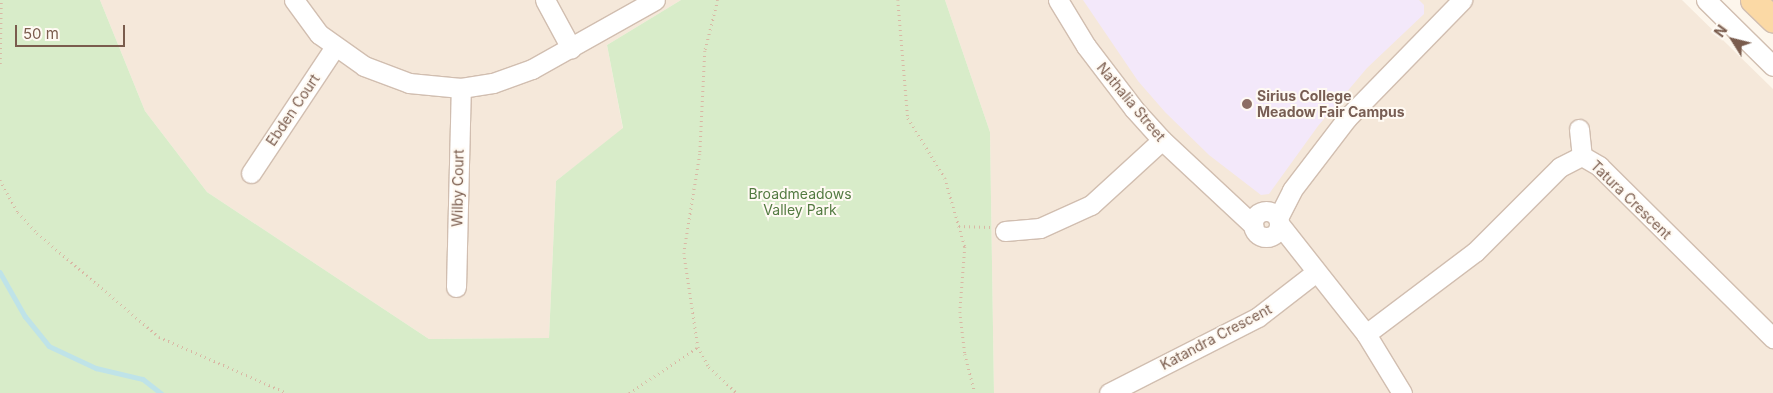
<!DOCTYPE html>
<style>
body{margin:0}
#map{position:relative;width:1773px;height:393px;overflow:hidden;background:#fdf6ec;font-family:Inter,sans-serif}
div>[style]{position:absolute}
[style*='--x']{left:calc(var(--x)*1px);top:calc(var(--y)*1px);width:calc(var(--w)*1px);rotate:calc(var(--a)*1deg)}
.residential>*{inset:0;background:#f5e8da}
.education>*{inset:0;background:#f3e8fa}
.green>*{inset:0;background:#d8ecc9}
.stream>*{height:4.5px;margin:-2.25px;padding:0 2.25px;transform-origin:2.25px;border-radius:2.25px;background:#bfe3e8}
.path>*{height:2.5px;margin-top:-1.25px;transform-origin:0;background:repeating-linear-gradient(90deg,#d9b8a5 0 1px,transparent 0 5px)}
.roads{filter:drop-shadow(1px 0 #d1beb0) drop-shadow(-1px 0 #d1beb0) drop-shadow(0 1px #d1beb0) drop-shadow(0 -1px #d1beb0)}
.minor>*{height:19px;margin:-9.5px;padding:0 9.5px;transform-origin:9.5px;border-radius:9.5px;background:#fff}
.minor>.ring{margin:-9.5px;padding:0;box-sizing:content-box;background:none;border:19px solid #fff;border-radius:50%}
.major>*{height:25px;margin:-12.5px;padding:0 12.5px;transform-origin:12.5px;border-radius:12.5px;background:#fbd9a5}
.dots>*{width:14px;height:14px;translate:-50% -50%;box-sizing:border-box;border:2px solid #fffaf3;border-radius:50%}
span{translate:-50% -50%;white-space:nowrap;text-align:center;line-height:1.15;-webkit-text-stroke:4px #fffaf3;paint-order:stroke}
.education-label{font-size:14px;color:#785e54;font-weight:700}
.left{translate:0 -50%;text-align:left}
.street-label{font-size:14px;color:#7a5c4d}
.park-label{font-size:14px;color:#537a41}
.north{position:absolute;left:1708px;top:15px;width:50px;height:50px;-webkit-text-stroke:4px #fffaf3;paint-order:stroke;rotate:306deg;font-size:14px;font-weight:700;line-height:20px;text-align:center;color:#7a5c4d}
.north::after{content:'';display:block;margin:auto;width:18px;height:22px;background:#7a5c4d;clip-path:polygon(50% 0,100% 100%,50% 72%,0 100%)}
.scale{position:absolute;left:15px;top:25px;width:110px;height:22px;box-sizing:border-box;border:2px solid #7a5c4d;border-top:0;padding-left:6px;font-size:15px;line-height:18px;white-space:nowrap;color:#7a5c4d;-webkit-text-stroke:4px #fffaf3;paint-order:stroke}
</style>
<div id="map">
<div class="residential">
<i style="clip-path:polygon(100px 0,681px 0,607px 45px,623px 129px,556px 181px,549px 338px,429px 339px,207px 192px,145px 111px)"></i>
<i style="clip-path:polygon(945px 0,1682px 0,1773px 89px,1773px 393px,994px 393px,990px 132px)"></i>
</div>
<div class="education">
<i style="clip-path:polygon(1083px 0,1419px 0,1424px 5px,1424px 14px,1367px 68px,1318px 126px,1269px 194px,1261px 195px,1209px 155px,1165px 112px,1138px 81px)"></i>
</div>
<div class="green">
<i style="clip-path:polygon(0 0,100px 0,145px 111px,207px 192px,429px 339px,549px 338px,556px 181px,623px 128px,607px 45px,681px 0,945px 0,990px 132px,994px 393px,0 393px)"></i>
</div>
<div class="stream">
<i style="--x:0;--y:272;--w:51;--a:60.4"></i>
<i style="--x:25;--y:316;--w:38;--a:51"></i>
<i style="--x:49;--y:346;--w:52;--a:25.1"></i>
<i style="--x:96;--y:368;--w:48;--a:13.2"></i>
<i style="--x:143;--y:379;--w:23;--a:38"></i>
</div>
<div class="path">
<i style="--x:718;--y:0;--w:53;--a:104.3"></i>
<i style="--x:705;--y:51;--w:103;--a:92.8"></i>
<i style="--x:700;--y:154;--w:100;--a:99.2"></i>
<i style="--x:684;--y:253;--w:95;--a:81.5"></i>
<i style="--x:698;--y:347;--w:23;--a:61"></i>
<i style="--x:709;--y:367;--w:38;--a:43"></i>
<i style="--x:898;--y:0;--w:118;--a:85.2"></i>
<i style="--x:908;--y:118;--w:70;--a:58.3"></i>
<i style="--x:945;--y:178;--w:72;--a:73.8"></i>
<i style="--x:965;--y:247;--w:65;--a:94.4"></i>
<i style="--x:960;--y:312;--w:42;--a:83.2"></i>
<i style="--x:965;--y:354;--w:40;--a:75.6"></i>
<i style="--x:0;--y:64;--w:64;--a:-89.1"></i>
<i style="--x:0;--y:180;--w:37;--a:61"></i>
<i style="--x:18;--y:212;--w:28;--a:48"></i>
<i style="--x:37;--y:233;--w:160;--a:40.4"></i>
<i style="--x:159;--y:337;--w:140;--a:23.6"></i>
<i style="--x:959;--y:226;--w:31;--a:2"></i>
<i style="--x:629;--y:393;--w:83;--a:-33.7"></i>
</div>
<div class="roads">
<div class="minor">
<i style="--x:294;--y:0;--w:42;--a:53.7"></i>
<i style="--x:319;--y:34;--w:55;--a:35.4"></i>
<i style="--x:364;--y:66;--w:48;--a:20.7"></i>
<i style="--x:409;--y:83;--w:52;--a:5.5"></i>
<i style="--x:461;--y:88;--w:32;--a:-9"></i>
<i style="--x:493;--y:83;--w:41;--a:-19.7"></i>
<i style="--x:532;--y:69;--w:141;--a:-29.3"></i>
<i style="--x:545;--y:0;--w:55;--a:61.6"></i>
<i style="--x:1058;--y:0;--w:54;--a:58.7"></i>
<i style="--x:1086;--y:46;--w:79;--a:52.7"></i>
<i style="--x:1134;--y:109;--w:42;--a:47.9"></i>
<i style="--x:1162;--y:140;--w:125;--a:43"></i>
<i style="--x:1706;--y:0;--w:94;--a:44.6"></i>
<i style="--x:1579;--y:129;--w:27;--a:84"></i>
<i style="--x:251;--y:173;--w:150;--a:-56.4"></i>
<i class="ring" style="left:1253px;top:211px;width:7px;height:7px"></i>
<i style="--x:1278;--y:218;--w:31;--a:-63"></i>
<i style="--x:1292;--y:190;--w:91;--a:-52.6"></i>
<i style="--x:1347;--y:118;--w:165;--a:-45.7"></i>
<i style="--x:1280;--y:225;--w:139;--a:51.7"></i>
<i style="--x:1366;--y:334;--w:69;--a:58.6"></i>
<i style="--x:1005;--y:231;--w:35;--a:-5"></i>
<i style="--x:1040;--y:228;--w:56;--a:-24.3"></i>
<i style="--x:1091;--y:205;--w:96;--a:-42.5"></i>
<i style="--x:456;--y:287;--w:199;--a:-88.6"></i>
<i style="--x:1366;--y:334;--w:136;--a:-37"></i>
<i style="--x:1475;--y:252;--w:120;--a:-45"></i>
<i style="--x:1560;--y:167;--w:25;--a:-27"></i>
<i style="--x:1582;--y:156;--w:20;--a:30"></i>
<i style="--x:1599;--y:166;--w:245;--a:44.7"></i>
<i style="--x:1109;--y:393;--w:167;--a:-27"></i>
<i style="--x:1258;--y:317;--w:73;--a:-37.8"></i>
</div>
<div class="major">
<i style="--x:1753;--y:0;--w:28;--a:44"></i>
</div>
</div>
<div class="dots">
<i style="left:1247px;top:104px;background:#8d6e63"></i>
</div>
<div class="education-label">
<span class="left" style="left:1257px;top:104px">Sirius College<br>Meadow Fair Campus</span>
</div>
<div class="street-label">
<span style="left:1131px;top:102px;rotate:50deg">Nathalia Street</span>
<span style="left:293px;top:110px;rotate:-56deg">Ebden Court</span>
<span style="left:458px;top:188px;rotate:-89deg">Wilby Court</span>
<span style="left:1631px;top:200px;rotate:44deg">Tatura Crescent</span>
<span style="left:1216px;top:337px;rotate:-28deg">Katandra Crescent</span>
</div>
<div class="park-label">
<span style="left:800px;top:202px">Broadmeadows<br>Valley Park</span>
</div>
<div class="north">N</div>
<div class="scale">50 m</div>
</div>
